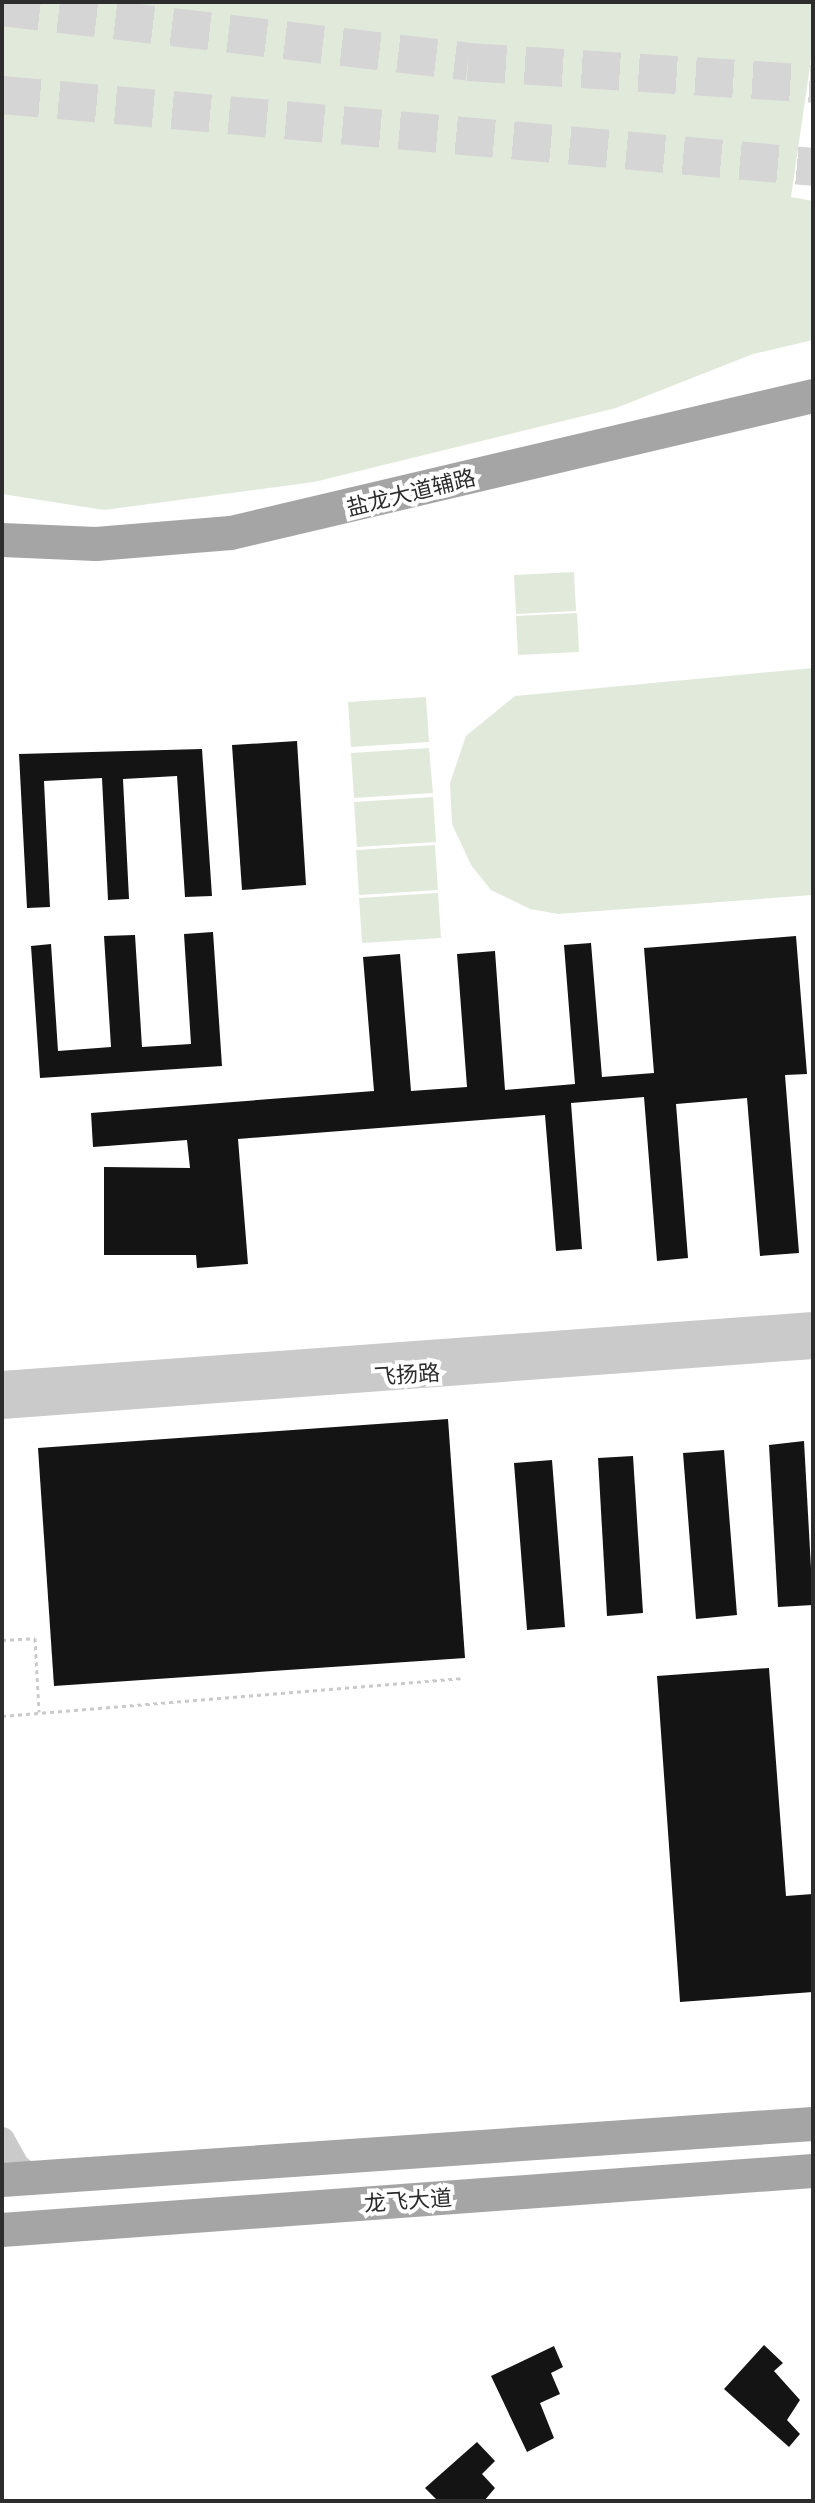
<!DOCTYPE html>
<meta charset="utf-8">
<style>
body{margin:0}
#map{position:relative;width:815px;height:2503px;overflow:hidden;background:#fff;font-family:Roboto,"Noto Sans SC",sans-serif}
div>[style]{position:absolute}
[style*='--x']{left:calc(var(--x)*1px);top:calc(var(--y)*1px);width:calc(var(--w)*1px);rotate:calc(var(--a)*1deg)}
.green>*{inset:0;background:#e1eada}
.building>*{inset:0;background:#141414}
.highway-tunnel>*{height:38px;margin-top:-19px;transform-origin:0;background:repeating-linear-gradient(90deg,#d5d5d5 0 38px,transparent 0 57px)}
.path>*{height:3px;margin-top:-1.5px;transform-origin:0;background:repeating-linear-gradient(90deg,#cacaca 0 4px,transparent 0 8px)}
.minor>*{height:26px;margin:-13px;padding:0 13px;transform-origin:13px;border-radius:13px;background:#cacaca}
.major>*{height:34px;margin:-17px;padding:0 17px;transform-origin:17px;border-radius:17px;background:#a5a5a5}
span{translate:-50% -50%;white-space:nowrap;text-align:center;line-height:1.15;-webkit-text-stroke:8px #fff;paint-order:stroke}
.street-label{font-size:22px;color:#2d2d2d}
.frame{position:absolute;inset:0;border:4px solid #2d2d2d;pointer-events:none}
</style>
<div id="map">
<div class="green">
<i style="clip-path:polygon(2px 2px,813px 2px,813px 46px,791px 197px,813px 201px,813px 340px,753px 354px,616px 408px,314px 482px,104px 510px,2px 494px)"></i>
<i style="clip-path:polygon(574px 572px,576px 611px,516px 614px,514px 575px)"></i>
<i style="clip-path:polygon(577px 613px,579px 652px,518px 655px,516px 616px)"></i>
<i style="clip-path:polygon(813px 668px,813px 895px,558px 914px,530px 909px,491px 890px,471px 865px,452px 824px,450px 783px,466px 736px,515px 696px)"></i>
<i style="clip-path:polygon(426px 697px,429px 742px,351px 747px,348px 702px)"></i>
<i style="clip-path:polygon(429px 748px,433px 793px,354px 798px,351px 753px)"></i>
<i style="clip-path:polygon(433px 797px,436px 842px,357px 847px,354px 802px)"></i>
<i style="clip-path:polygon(435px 845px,438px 890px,359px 895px,356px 850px)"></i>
<i style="clip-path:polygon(438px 893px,441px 938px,362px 943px,359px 898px)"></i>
</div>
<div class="building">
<i style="clip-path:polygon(297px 741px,306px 885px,242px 890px,232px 745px)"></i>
<i style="clip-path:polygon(202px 749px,212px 896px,185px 897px,177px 776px,123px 779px,129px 899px,108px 900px,102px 778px,44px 781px,50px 907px,27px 908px,19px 754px)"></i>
<i style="clip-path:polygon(213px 932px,222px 1066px,40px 1078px,31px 946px,51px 944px,58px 1051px,111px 1047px,104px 936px,135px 935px,142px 1047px,191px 1044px,184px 934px)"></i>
<i style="clip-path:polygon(796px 936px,807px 1074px,785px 1075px,799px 1253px,760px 1256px,747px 1098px,676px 1104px,688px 1258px,657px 1261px,644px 1097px,571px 1103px,582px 1249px,556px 1251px,545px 1115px,238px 1139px,248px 1264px,197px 1268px,196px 1255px,104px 1255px,104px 1167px,190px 1168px,187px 1140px,93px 1147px,91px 1113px,374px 1091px,363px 957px,400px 954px,411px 1091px,467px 1087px,457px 954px,495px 951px,505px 1090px,575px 1084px,564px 945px,591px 943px,602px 1077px,654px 1073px,644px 948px)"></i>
<i style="clip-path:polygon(448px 1419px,465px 1658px,54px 1686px,38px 1448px)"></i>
<i style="clip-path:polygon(804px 1441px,813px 1605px,778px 1607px,769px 1445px)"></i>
<i style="clip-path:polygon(724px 1450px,737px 1615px,696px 1619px,683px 1453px)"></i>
<i style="clip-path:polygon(633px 1456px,643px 1613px,607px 1616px,598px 1458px)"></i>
<i style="clip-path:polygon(552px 1460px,565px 1627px,527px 1630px,514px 1463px)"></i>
<i style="clip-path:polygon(769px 1668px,786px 1896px,813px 1894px,813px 1992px,680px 2002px,657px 1676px)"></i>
<i style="clip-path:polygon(764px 2345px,783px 2363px,774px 2371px,800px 2400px,787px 2420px,800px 2434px,789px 2447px,724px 2389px)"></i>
<i style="clip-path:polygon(554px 2346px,563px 2367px,551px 2373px,560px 2394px,540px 2403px,554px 2438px,527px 2452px,491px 2376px)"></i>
<i style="clip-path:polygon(477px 2442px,495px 2461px,482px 2474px,495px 2488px,484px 2501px,438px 2501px,425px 2488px)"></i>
</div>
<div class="highway-tunnel">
<i style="--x:2;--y:7;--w:469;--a:6.7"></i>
<i style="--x:468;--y:62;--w:346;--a:3.6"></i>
<i style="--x:2;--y:95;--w:814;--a:5.07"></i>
</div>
<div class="path">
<i style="--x:2;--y:1640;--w:33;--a:-3"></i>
<i style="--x:35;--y:1638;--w:74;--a:86.9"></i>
<i style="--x:2;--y:1716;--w:463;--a:-4.7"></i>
</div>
<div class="minor">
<i style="--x:2;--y:1384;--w:813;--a:-4.16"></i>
<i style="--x:2;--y:1406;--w:813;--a:-4.23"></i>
<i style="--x:2;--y:2140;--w:31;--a:61"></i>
<i style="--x:17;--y:2167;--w:19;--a:35"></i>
</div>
<div class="major">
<i style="--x:2;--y:540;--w:94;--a:2.4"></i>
<i style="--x:96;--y:544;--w:135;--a:-4.7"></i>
<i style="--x:231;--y:533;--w:598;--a:-13.25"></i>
<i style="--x:2;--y:2180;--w:813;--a:-3.95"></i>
<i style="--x:2;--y:2230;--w:813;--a:-4.16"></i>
</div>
<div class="street-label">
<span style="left:411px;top:493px;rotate:-14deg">盐龙大道辅路</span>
<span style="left:407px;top:1375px;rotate:-4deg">飞扬路</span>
<span style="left:408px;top:2201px;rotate:-4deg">龙飞大道</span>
</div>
<div class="frame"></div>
</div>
